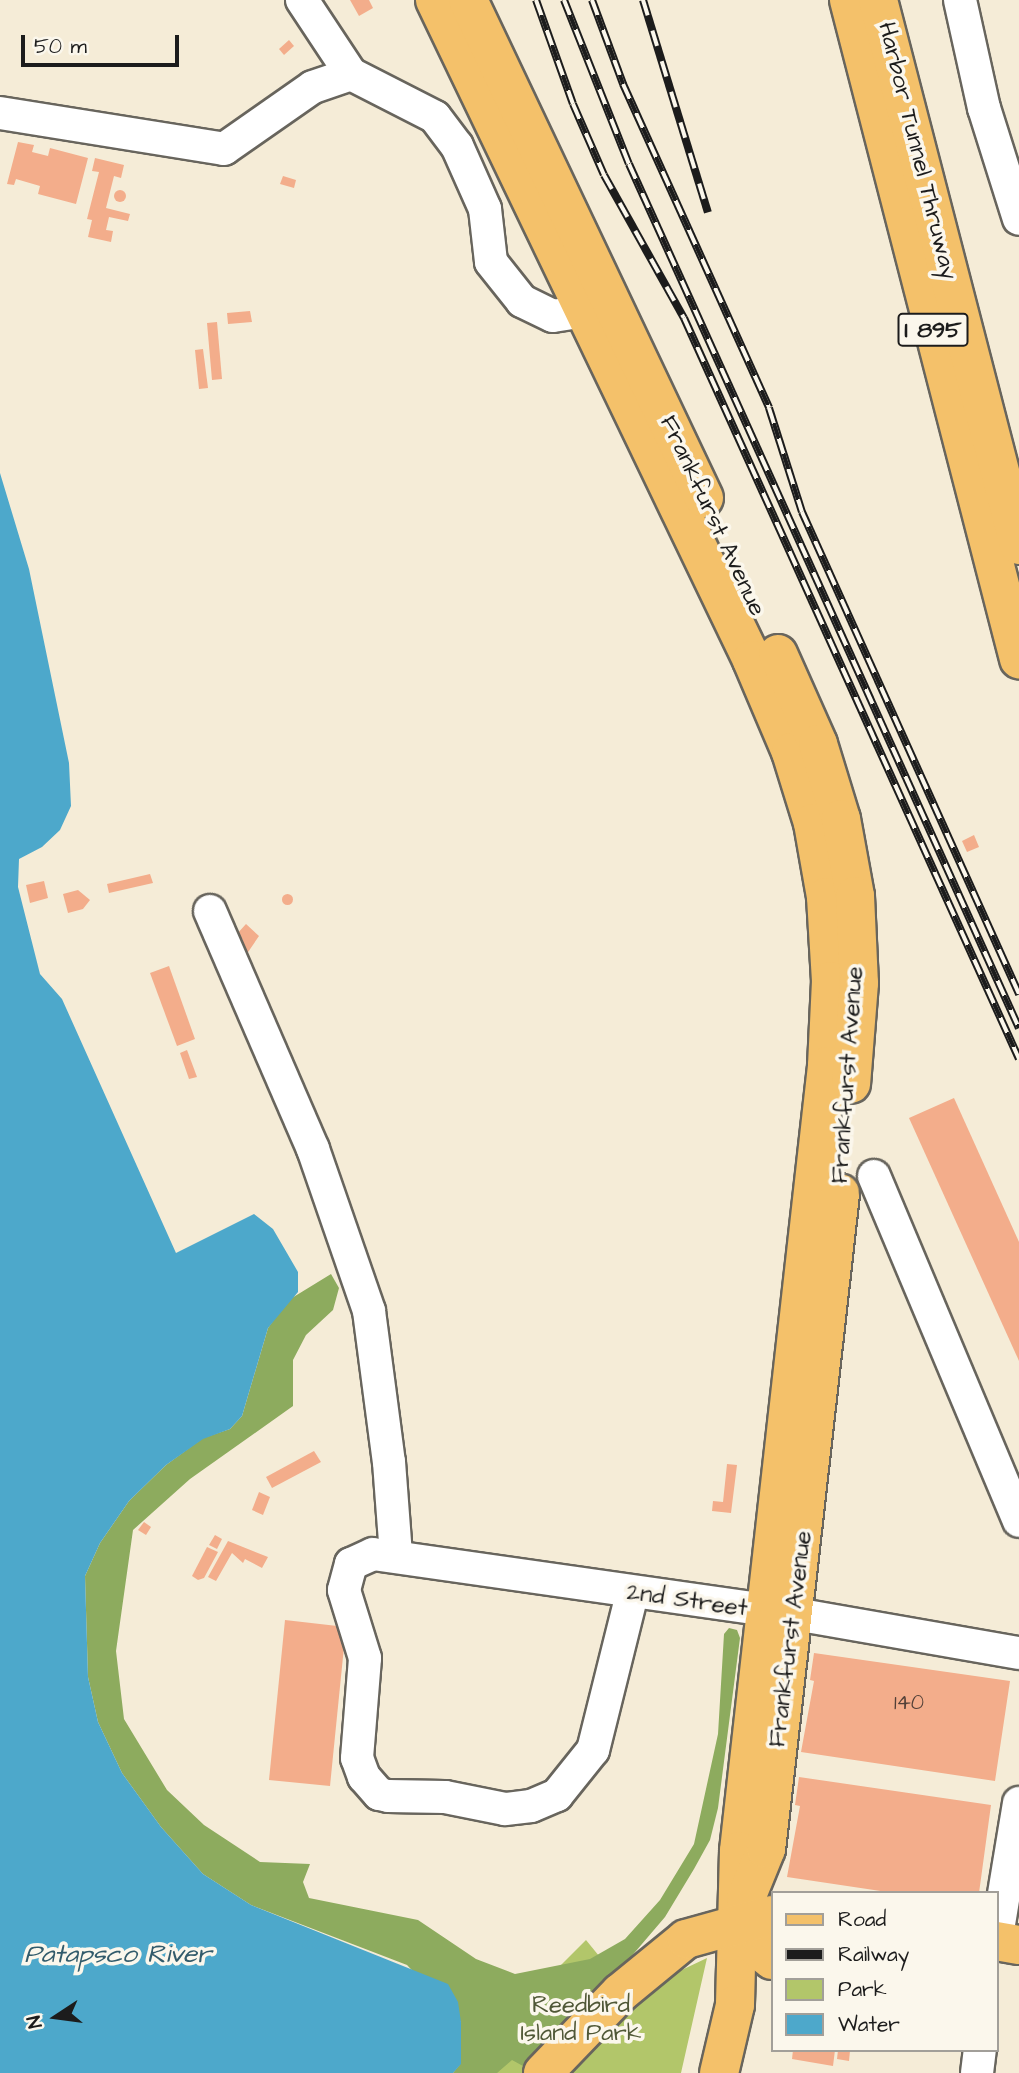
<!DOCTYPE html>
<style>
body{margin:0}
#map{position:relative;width:1019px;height:2073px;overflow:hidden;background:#f5ecd7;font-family:"Architects Daughter",sans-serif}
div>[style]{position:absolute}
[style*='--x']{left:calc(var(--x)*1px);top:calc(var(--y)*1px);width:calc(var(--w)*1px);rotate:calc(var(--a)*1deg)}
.green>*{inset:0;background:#b2c66a}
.forest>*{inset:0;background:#8dab5e}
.water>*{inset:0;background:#4da8cb}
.building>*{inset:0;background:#f3ad8b}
.round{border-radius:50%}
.roads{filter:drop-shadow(2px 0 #68655d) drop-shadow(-2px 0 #68655d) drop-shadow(0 2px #68655d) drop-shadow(0 -2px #68655d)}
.minor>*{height:32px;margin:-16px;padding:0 16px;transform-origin:16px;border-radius:16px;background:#fff}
.major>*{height:38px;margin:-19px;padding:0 19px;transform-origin:19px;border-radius:19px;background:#f4c16a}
.highway>*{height:38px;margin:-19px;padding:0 19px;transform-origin:19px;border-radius:19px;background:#f4c16a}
.rail>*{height:8px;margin-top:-4px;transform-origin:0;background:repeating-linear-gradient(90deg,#fbf7ec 0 16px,#1c1c1c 0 32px);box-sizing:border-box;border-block:2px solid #1c1c1c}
span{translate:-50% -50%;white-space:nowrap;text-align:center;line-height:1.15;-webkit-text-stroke:7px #fbf7ec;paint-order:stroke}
.number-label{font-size:21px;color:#524038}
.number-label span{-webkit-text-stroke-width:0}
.shield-label span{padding:2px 5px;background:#fbf7ec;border:2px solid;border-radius:5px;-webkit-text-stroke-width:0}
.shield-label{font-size:23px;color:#1c1c1c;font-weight:700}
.street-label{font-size:24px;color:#1c1c1c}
.park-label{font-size:24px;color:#505837}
.water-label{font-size:26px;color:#325b6b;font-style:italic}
.legend{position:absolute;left:771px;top:1891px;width:228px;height:161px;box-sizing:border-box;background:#fbf7ec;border:2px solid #a29f99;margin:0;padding:9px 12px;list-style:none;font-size:21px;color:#1c1c1c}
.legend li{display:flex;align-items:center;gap:14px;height:35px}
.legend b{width:35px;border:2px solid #a29f99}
.north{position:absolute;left:21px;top:1982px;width:70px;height:70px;-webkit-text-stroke:5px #fbf7ec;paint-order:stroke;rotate:257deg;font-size:19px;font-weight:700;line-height:28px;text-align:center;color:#1c1c1c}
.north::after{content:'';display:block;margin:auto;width:24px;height:32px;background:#1c1c1c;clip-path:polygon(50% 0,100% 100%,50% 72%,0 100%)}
.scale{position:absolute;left:21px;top:35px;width:158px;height:32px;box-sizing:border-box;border:4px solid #1c1c1c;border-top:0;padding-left:9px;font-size:21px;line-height:24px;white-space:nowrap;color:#1c1c1c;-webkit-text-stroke:5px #fbf7ec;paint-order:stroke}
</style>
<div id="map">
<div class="green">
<i style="clip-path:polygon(586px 1940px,635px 2000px,669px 1976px,707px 1958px,681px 2073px,453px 2073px)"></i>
</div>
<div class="forest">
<i style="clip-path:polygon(331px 1274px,339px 1288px,333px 1310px,306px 1335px,293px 1360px,293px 1406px,190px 1479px,133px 1530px,116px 1651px,124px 1719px,167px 1790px,204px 1825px,260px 1862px,310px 1864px,303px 1882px,309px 1898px,418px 1920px,476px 1959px,515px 1974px,590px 1959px,625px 1939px,660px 1900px,694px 1844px,718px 1734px,724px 1634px,729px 1628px,737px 1630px,740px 1638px,718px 1808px,710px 1840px,694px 1869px,665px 1917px,630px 1958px,523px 2066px,512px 2060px,497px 2073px,453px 2073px,461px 2063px,461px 2022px,407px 1965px,251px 1905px,203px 1874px,161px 1827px,122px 1773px,98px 1722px,88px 1677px,85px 1576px,100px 1543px,129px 1501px,166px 1465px,203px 1438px,230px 1429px,242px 1416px,268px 1328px,287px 1301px)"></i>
</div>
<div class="water">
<i style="clip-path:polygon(0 473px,29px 569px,69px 763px,71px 806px,60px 830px,42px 847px,19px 859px,18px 887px,40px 974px,62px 999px,176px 1253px,254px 1214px,273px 1229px,298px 1272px,298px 1292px,268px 1328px,242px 1416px,230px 1429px,203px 1439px,166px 1465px,129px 1501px,100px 1543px,85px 1576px,88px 1677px,98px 1722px,122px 1773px,161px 1827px,203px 1874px,251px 1905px,448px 1984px,458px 2002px,461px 2022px,461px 2064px,453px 2073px,0 2073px)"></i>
</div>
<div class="building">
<i style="clip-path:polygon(350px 0,369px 0,373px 8px,359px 16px)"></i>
<i style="clip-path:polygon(289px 40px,294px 46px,284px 55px,279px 49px)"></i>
<i style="clip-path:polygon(18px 142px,34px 145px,32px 152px,48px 156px,50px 148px,88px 158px,76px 204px,38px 194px,40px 186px,16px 179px,14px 185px,7px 184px)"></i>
<i style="clip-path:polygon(95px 158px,124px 165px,121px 178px,114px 176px,106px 208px,130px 214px,128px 221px,109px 217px,106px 230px,113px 231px,111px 242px,88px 237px,92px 220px,87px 219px,99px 172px,92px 171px)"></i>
<i style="clip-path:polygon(283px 176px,296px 180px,294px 188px,280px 184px)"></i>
<i class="round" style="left:114px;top:190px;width:12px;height:12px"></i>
<i style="clip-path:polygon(250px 311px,252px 322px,228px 324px,227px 313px)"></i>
<i style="clip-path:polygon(217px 322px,222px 379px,212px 380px,207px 323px)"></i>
<i style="clip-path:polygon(203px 349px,208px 388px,199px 389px,195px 350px)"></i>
<i style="clip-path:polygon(974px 835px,979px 847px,967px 852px,962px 841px)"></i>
<i style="clip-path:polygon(150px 874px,153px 883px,109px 893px,107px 884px)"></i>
<i style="clip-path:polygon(44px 881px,48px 898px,30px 903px,26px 885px)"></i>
<i style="clip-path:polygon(78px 890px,90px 900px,83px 909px,68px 913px,63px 894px)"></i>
<i class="round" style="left:281.5px;top:893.5px;width:11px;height:11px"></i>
<i style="clip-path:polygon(246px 924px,259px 936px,244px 958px,234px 950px,243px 940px,236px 935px)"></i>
<i style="clip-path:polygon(169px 966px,195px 1039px,177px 1046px,150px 973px)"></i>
<i style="clip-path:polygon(187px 1050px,197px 1077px,189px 1079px,180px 1053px)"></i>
<i style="clip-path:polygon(954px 1098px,1019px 1242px,1019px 1361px,909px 1118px)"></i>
<i style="clip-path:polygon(314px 1451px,321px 1462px,272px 1488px,266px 1477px)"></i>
<i style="clip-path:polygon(727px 1464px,737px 1465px,731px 1513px,712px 1511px,713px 1501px,723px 1502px)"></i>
<i style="clip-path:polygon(259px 1492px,270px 1497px,263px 1515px,252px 1510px)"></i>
<i style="clip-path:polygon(144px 1522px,151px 1527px,146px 1535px,138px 1530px)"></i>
<i style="clip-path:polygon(215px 1535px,222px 1539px,217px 1549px,209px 1545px)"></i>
<i style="clip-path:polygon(228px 1541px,268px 1557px,262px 1568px,245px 1559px,243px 1563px,232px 1553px,216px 1581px,208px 1577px)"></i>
<i style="clip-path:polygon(207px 1547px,218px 1552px,204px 1578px,198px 1580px,192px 1576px)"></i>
<i style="clip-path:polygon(285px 1620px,346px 1627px,330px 1786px,269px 1780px)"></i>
<i style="clip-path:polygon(814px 1653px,1010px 1681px,995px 1781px,801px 1752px,814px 1681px,810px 1680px)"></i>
<i style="clip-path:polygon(799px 1777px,991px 1805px,979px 1893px,894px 1893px,787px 1877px,800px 1806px,795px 1805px)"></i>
<i style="clip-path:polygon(793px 2050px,835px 2050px,833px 2066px,792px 2059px)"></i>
<i style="clip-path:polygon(838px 2050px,850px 2051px,849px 2061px,837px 2059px)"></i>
</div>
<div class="roads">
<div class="minor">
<i style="--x:302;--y:0;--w:89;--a:56.5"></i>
<i style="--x:351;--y:74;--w:94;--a:27.1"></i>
<i style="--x:435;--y:117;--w:36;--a:53"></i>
<i style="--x:457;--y:146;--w:69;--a:66"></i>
<i style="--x:485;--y:209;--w:53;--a:83.5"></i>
<i style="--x:491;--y:262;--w:50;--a:51.5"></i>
<i style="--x:522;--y:301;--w:34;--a:26"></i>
<i style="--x:553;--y:316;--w:31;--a:-9"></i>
<i style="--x:960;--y:0;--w:111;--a:77.5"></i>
<i style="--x:984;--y:108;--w:116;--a:72.5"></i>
<i style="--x:0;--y:113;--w:227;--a:9.1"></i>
<i style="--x:224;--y:149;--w:108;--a:-34.9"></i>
<i style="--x:313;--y:87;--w:40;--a:-18.9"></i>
<i style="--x:210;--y:911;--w:259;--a:66.6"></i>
<i style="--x:313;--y:1149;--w:171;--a:70.9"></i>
<i style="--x:369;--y:1311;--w:152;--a:82.5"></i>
<i style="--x:389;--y:1462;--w:93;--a:85.7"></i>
<i style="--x:874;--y:1176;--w:374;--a:67.2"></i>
<i style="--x:632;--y:1594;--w:161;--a:104"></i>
<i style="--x:593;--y:1750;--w:58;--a:128.7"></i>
<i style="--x:557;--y:1795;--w:28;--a:157"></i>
<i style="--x:531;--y:1806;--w:26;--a:173"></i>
<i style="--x:505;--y:1809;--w:61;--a:-168.7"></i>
<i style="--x:445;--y:1797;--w:57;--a:-179"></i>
<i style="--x:388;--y:1796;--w:9;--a:-167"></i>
<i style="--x:379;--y:1794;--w:23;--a:-131"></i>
<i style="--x:364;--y:1777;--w:20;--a:-110"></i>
<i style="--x:357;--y:1758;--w:100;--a:-85.4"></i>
<i style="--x:365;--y:1658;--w:71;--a:-107.2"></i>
<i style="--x:344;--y:1590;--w:27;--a:-75"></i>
<i style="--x:351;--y:1564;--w:24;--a:-24"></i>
<i style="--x:373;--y:1554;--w:426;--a:8.1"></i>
<i style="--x:795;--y:1614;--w:227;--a:9.9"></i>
<i style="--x:996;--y:1942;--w:141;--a:-80.6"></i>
<i style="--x:977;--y:2073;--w:23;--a:-83"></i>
</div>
<div class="major">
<i style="--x:435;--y:0;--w:732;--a:64.34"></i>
<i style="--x:752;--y:660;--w:100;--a:67"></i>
<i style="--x:791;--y:752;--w:74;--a:72.8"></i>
<i style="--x:813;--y:823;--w:75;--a:80"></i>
<i style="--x:826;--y:897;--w:84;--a:86.6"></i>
<i style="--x:831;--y:981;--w:85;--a:92.7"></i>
<i style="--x:827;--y:1066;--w:790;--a:96.4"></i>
<i style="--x:739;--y:1851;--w:154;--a:91.5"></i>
<i style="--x:735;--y:2005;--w:70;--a:103.2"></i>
<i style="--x:468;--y:0;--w:551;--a:64.64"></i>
<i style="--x:778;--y:654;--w:98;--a:66"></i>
<i style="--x:818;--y:744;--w:78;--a:73"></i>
<i style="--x:841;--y:819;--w:78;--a:79.7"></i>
<i style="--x:855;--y:896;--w:87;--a:87.4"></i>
<i style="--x:859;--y:983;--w:101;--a:94.5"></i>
<i style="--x:746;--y:1898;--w:53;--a:-67.8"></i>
<i style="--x:766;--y:1849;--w:660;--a:-83.56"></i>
<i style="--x:734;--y:1929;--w:49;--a:39.2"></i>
<i style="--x:996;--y:1941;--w:23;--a:10"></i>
<i style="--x:543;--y:2073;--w:111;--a:-46.1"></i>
<i style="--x:620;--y:1993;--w:85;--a:-39.3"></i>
<i style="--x:686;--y:1939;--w:89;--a:-15.6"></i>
</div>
<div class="highway">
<i style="--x:849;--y:0;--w:681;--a:75.53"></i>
<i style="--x:878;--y:0;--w:563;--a:75.49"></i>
</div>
</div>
<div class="rail">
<i style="--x:536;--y:0;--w:110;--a:70.4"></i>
<i style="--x:573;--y:104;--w:77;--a:66.4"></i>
<i style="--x:604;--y:175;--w:164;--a:60.8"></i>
<i style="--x:684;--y:318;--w:813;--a:65.67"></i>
<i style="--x:564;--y:0;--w:176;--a:68.4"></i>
<i style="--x:629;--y:164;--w:948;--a:65.71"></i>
<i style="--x:592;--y:0;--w:90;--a:69.7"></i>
<i style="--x:623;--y:84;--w:355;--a:65.7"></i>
<i style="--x:769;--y:408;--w:109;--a:72.4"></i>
<i style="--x:802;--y:512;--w:529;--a:65.76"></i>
<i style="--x:643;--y:0;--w:222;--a:73"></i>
</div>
<div class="number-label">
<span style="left:909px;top:1703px">140</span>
</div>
<div class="shield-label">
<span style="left:933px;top:330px">I 895</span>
</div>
<div class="street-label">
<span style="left:917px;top:151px;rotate:76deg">Harbor Tunnel Thruway</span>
<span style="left:712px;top:516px;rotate:65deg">Frankfurst Avenue</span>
<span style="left:848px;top:1075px;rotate:-86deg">Frankfurst Avenue</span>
<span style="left:687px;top:1601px;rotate:8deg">2nd Street</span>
<span style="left:791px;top:1639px;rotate:-83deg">Frankfurst Avenue</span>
</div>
<div class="park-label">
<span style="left:581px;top:2020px">Reedbird<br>Island Park</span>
</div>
<div class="water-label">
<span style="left:118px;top:1955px">Patapsco River</span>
</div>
<ul class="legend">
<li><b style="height:9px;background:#f4c16a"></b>Road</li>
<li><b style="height:9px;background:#1c1c1c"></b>Railway</li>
<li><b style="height:19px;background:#b2c66a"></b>Park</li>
<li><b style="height:19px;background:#4da8cb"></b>Water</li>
</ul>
<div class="north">N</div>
<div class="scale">50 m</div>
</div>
